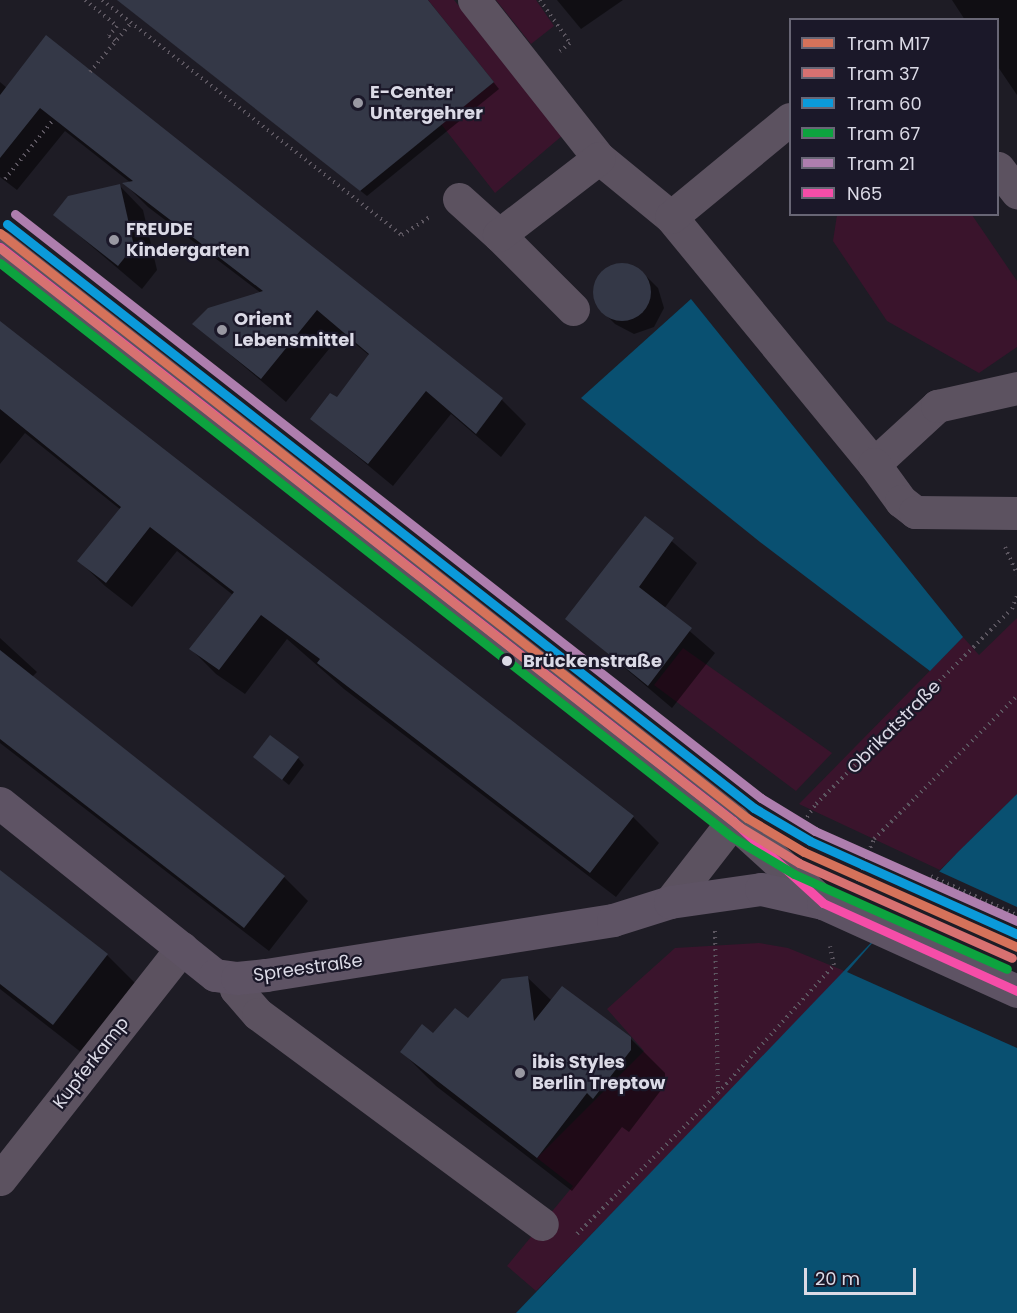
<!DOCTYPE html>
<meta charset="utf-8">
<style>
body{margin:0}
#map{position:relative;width:1017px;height:1313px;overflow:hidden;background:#1e1c25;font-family:Poppins,sans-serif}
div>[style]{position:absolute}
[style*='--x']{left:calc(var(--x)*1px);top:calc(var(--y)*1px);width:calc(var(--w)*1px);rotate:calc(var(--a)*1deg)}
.green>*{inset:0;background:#3a142c}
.water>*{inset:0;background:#095071}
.pier>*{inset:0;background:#1e1c25}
.shadow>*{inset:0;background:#0007}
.building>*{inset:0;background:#343847}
.round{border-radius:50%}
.path>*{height:4px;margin-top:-2px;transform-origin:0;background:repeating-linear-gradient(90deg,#5c5660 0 1.5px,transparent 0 6px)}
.minor>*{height:33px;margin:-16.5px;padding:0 16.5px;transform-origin:16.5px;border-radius:16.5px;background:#5c5260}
.major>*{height:33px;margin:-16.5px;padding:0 16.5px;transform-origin:16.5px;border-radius:16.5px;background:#5e5364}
.bus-1>*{height:9px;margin:-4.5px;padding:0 4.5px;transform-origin:4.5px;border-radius:4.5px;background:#f54da8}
.tram-1>*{height:9px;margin:-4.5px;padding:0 4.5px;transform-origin:4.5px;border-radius:4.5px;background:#d5725a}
.tram-2>*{height:9px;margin:-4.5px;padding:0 4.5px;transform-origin:4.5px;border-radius:4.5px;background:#d77171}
.tram-3>*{height:9px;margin:-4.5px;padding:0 4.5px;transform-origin:4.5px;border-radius:4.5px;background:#0b9ada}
.tram-4>*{height:9px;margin:-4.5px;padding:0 4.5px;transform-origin:4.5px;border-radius:4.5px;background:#0da33f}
.tram-5>*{height:9px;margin:-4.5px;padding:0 4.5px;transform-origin:4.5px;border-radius:4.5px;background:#ae7eae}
.dots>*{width:16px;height:16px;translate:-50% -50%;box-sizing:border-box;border:3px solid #1b1829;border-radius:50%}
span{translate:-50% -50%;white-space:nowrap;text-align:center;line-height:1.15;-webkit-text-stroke:4.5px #1b1829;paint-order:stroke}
.poi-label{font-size:18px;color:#dbdae6;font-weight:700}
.left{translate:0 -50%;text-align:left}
.stop-label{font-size:18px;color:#dbdae6;font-weight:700}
.street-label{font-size:18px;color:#dbdae6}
.legend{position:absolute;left:789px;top:18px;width:210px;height:198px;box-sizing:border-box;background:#1b1829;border:2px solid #686675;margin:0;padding:8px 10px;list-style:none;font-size:18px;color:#dbdae6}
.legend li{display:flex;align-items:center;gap:12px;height:30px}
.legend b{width:30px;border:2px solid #686675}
.scale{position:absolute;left:804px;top:1268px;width:112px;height:27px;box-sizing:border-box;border:3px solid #dbdae6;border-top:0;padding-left:8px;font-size:18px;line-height:21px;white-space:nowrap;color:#dbdae6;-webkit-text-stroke:4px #1b1829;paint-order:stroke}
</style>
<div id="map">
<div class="green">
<i style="clip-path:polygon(428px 0,454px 0,563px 135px,495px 193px,441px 124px,494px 82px)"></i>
<i style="clip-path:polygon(496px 0,536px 0,554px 26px,531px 44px)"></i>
<i style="clip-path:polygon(837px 215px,972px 215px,1017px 281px,1017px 347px,979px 373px,887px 321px,833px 241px)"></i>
<i style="clip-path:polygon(1017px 618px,1017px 794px,940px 870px,799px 804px,963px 637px,979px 655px)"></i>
<i style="clip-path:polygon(683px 648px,832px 753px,796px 791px,654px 685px)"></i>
<i style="clip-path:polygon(759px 943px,788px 948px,847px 972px,536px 1291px,507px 1266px,573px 1186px,537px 1158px,644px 1051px,607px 1009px,675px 948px)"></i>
</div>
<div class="water">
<i style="clip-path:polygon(691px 299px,963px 637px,930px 671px,760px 542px,581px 398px)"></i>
<i style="clip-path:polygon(1017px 794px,1017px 1313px,516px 1313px,958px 852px)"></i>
</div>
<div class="pier">
<i style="clip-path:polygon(936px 870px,1017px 907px,1017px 1048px,847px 972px)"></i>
</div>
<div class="shadow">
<i style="clip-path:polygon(118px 0,428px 0,499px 89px,367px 196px)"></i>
<i style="clip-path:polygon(557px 0,623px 0,581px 29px)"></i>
<i style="clip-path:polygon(952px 0,1017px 0,1017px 95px,998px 67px,998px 20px,965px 20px)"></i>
<i style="clip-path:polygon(46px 37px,502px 400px,526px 424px,501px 457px,451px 414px,393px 486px,312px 419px,337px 399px,370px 356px,342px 333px,286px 402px,194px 324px,261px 293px,148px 207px,125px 184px,131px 183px,65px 131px,17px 190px,0 177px,0 82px,7px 88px)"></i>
<i style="clip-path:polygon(119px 185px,143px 210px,157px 270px,142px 289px,55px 215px)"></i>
<i style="clip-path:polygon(625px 264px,644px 274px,658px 288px,664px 308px,654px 327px,634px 334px,615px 324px,601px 310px,594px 290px,604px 271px)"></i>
<i style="clip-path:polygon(0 322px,633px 817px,659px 843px,616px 897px,344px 689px,287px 639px,245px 694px,216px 674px,191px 649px,233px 595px,177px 551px,132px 607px,105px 586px,79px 561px,121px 510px,25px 433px,0 464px)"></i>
<i style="clip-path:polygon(645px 518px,697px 563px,664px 609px,715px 653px,672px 708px,567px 619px)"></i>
<i style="clip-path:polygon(0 638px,37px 672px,32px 677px,284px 877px,308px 901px,269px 951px,0 743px)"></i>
<i style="clip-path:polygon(255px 757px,298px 758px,304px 765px,289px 785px)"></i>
<i style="clip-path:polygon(0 872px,107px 955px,136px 984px,82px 1053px,0 989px)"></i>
<i style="clip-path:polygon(527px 977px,552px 1001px,630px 1038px,665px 1073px,665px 1085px,629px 1132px,622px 1127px,572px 1191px,436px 1086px,402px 1052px,468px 1020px)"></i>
</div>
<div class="building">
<i style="clip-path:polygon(117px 0,428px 0,494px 82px,360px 191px)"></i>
<i style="clip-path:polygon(46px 35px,503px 398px,476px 434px,426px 391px,368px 464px,310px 419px,330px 393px,337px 397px,369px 354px,317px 310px,261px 379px,192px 324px,208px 308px,263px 291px,122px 183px,133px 181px,40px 108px,0 158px,0 95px)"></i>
<i style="clip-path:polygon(120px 184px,134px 246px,118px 266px,53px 215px,68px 196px)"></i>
<i class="round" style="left:593px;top:263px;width:58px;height:58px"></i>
<i style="clip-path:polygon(0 321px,634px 816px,590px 873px,317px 663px,320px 659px,261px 615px,219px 670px,189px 649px,234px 592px,150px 527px,106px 583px,77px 561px,121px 507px,0 409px)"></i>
<i style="clip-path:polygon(645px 516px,674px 538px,639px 587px,692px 628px,648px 686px,565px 619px)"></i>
<i style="clip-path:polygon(0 650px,285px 876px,244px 928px,0 739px)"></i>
<i style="clip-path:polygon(270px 735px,299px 757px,282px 780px,253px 757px)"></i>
<i style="clip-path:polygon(0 870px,108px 954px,53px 1025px,0 984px)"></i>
<i style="clip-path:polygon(528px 976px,534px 1021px,562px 986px,631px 1037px,631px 1050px,593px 1099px,587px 1093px,537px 1158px,400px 1052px,422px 1024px,433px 1033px,455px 1008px,468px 1018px,502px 979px)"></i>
</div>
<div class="path">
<i style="--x:85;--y:0;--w:41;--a:39.1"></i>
<i style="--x:117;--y:26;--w:13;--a:129"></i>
<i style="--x:109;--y:36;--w:9;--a:36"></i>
<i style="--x:102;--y:0;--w:381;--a:38.1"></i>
<i style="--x:402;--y:235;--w:33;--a:-33"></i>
<i style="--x:540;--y:0;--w:52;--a:55.1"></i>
<i style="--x:570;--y:43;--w:13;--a:141"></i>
<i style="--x:90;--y:72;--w:64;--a:-50.1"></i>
<i style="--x:5;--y:179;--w:77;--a:-50.8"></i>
<i style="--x:1005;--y:547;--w:30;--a:66"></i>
<i style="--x:797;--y:832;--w:34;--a:-56"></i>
<i style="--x:816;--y:804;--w:276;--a:-44.9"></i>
<i style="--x:1012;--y:609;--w:14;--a:-69"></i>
<i style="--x:931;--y:876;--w:94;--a:24.4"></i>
<i style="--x:857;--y:881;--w:45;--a:-68"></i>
<i style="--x:874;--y:839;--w:202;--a:-45"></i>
<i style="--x:715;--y:931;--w:161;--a:88.9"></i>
<i style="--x:577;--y:1234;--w:199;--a:-45"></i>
<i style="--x:718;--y:1093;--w:173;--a:-47.8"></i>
<i style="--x:834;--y:965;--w:19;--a:-102"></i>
</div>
<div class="minor">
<i style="--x:474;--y:0;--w:201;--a:51.7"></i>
<i style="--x:599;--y:158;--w:93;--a:39.3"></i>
<i style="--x:671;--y:217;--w:320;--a:50.6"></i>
<i style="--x:874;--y:464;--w:86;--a:-42.6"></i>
<i style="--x:937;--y:406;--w:82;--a:-12.7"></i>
<i style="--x:998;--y:168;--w:31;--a:52"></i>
<i style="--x:459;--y:199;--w:54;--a:42"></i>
<i style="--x:671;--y:217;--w:154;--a:-39.5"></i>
<i style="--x:0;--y:247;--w:931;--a:38.06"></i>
<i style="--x:733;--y:821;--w:122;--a:42.3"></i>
<i style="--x:573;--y:309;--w:105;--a:-135"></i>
<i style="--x:499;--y:235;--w:126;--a:-37.6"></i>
<i style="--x:874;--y:464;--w:46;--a:53.9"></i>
<i style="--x:901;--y:501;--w:18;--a:38"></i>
<i style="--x:915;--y:512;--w:102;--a:0.6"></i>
<i style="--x:670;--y:902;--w:103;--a:-52.1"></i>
<i style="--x:237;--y:978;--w:11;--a:95"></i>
<i style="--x:236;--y:989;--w:33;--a:49"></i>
<i style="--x:258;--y:1014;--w:353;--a:36.5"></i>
<i style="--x:0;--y:1179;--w:294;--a:-51.8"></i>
</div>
<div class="major">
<i style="--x:0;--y:803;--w:275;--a:38.7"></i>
<i style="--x:215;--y:975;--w:22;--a:8"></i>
<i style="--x:237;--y:978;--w:29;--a:-6"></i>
<i style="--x:266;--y:975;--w:351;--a:-9"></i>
<i style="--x:613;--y:920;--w:60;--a:-17.5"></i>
<i style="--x:670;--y:902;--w:92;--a:-8.1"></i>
<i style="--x:761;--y:889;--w:64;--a:12.7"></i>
<i style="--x:823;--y:903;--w:213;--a:24.4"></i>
</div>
<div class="bus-1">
<i style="--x:0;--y:247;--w:931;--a:38.06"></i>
<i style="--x:733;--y:821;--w:122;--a:42.3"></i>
<i style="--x:823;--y:903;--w:213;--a:24.4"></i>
</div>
<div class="tram-1">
<i style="--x:0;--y:233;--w:949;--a:38.07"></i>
<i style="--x:747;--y:818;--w:66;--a:30.8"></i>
<i style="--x:804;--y:852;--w:233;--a:24"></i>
</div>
<div class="tram-2">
<i style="--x:0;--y:248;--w:940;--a:38.04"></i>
<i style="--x:740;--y:827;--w:69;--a:31.4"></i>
<i style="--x:799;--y:863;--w:233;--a:24"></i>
</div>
<div class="tram-3">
<i style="--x:7;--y:224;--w:948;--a:38.02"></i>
<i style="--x:754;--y:808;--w:65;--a:30.5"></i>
<i style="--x:810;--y:841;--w:227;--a:24.2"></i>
</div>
<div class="tram-4">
<i style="--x:0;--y:263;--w:930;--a:38.1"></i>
<i style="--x:732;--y:837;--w:72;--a:30.8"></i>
<i style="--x:794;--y:874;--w:233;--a:24"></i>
</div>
<div class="tram-5">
<i style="--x:15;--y:214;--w:947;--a:38.06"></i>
<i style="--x:761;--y:798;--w:63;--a:31.4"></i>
<i style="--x:815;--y:831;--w:221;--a:24"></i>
</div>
<div class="dots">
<i style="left:358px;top:103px;background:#9998a2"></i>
<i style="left:114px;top:240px;background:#9998a2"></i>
<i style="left:222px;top:330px;background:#9998a2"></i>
<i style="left:507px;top:661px;background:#dbdae6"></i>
<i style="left:520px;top:1073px;background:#9998a2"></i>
</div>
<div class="poi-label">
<span class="left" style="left:370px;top:103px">E-Center<br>Untergehrer</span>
<span class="left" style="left:126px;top:240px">FREUDE<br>Kindergarten</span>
<span class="left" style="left:234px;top:330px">Orient<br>Lebensmittel</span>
<span class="left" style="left:532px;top:1073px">ibis Styles<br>Berlin Treptow</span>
</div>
<div class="stop-label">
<span class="left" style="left:523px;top:661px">Brückenstraße</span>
</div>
<div class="street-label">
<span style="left:894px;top:727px;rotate:-45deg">Obrikatstraße</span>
<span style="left:308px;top:968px;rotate:-8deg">Spreestraße</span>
<span style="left:91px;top:1063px;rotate:-52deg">Kupferkamp</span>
</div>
<ul class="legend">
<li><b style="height:8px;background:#d5725a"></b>Tram M17</li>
<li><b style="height:8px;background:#d77171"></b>Tram 37</li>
<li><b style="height:8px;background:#0b9ada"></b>Tram 60</li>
<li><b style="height:8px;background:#0da33f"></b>Tram 67</li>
<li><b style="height:8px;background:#ae7eae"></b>Tram 21</li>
<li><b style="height:8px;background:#f54da8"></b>N65</li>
</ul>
<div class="scale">20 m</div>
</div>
